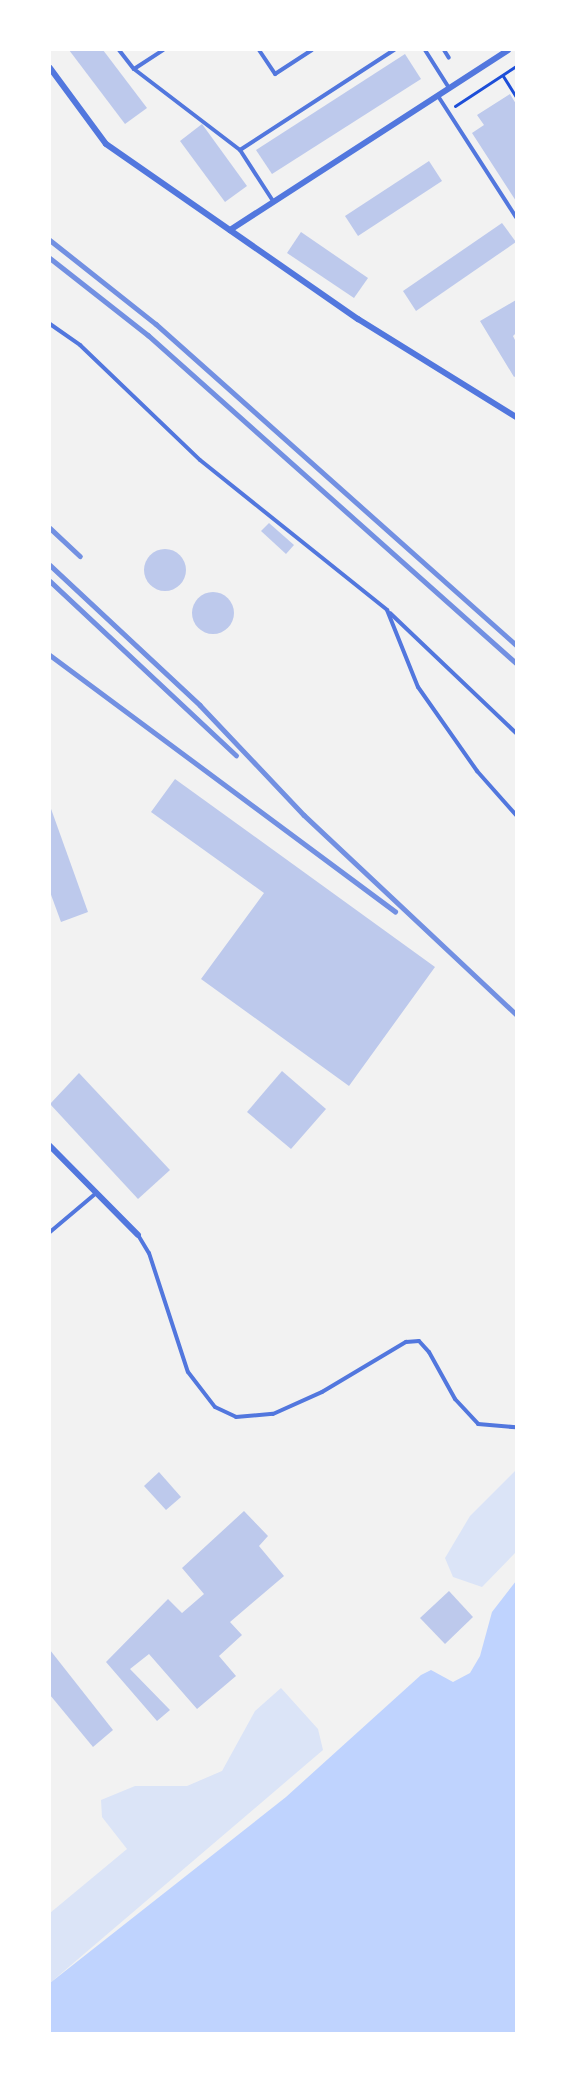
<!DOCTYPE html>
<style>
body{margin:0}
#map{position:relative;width:566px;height:2083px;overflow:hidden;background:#f2f2f2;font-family:"Open Sans",sans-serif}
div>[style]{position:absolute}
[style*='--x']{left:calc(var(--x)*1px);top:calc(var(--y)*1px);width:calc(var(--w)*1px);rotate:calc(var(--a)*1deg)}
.green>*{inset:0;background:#dbe4f7}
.water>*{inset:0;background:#bfd3fe}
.building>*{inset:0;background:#bdc9ec}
.round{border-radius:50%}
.path>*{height:3px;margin:-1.5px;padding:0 1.5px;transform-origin:1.5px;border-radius:1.5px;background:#1d4ed8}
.service>*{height:4px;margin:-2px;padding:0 2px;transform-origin:2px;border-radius:2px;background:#5277de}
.minor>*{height:6px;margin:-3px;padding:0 3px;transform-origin:3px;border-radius:3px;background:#5277de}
.rail>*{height:4.5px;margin:-2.25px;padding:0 2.25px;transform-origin:2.25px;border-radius:2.25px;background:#7290e2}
span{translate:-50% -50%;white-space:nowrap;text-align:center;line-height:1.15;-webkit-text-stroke:6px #fff;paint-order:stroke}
.frame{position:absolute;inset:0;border:51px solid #fff;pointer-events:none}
</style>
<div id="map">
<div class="green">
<i style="clip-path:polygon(516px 1470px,516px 1552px,482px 1587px,453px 1577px,445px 1558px,470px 1516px)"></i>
<i style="clip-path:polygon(281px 1688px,318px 1729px,323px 1750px,50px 1983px,50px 1913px,127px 1849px,102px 1817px,101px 1800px,135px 1786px,187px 1786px,222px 1771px,255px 1711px)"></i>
</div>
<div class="water">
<i style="clip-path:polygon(516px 1581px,516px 2033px,50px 2033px,50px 1983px,286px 1797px,421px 1675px,431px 1670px,453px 1682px,470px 1673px,480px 1656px,492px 1612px)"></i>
</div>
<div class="building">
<i style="clip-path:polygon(69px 50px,103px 50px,147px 108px,125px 124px)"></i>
<i style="clip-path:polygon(405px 54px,421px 79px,272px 174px,256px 150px)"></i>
<i style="clip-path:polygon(510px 94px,516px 104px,516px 201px,472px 133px,484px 125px,477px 115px)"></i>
<i style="clip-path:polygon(202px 124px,247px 186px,225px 202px,180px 141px)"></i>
<i style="clip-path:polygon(429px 161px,442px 181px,358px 236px,345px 216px)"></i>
<i style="clip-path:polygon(502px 223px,516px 242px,416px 311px,403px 291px)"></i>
<i style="clip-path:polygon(301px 232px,368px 278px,354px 298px,287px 253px)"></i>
<i style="clip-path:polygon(516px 300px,516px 333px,513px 336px,516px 342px,516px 376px,514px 377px,480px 321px)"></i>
<i style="clip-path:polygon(269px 523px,294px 545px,286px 554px,261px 531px)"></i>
<i class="round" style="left:144px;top:549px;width:42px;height:42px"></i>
<i class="round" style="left:192px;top:592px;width:42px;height:42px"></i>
<i style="clip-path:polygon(175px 779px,435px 967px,349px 1086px,201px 979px,264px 893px,151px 812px)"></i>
<i style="clip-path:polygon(50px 806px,88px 912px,61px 922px,50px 892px)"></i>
<i style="clip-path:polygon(282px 1071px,326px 1109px,291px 1149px,247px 1112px)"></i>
<i style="clip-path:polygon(79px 1073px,170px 1170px,138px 1199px,50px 1104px)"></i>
<i style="clip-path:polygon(159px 1472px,181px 1497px,166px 1510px,144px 1486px)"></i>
<i style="clip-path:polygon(244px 1511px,268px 1536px,259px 1546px,284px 1576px,230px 1622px,242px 1635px,219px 1656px,236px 1676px,197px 1709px,149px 1654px,130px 1669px,170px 1710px,157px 1721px,106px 1662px,168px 1599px,182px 1613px,204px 1594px,182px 1568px)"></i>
<i style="clip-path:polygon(449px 1591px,473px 1617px,445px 1644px,420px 1618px)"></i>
<i style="clip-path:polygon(50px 1650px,113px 1730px,93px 1747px,50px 1695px)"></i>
</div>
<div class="path">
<i style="--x:503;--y:76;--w:25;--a:58"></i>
<i style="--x:455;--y:106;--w:73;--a:-33.3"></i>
</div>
<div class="service">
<i style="--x:119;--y:50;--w:24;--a:52"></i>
<i style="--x:134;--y:69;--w:133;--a:37.4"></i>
<i style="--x:259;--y:50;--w:29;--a:56"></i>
<i style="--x:275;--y:74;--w:44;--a:-33"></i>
<i style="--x:425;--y:50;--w:45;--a:57.7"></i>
<i style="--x:444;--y:50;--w:9;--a:58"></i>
<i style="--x:134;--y:69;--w:35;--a:-33"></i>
<i style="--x:438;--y:96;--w:144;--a:57.2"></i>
<i style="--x:273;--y:201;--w:61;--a:-122.9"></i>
<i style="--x:240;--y:150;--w:184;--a:-33"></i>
<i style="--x:50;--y:324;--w:37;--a:35"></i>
<i style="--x:80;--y:345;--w:166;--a:43.8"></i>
<i style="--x:200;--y:460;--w:240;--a:38.7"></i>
<i style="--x:387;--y:610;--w:83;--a:68.1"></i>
<i style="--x:418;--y:687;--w:103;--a:54.9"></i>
<i style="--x:477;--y:771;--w:59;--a:48.4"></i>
<i style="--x:390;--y:613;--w:174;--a:43.6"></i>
<i style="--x:50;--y:1232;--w:59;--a:-40.2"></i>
<i style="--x:138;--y:1235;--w:21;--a:59"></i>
<i style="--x:149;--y:1253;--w:125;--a:71.9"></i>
<i style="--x:188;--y:1372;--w:44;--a:52.4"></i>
<i style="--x:215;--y:1407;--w:23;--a:25"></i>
<i style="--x:236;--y:1417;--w:37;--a:-5"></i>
<i style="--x:273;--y:1414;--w:54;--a:-24.2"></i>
<i style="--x:322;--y:1392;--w:98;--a:-30.8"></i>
<i style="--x:406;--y:1342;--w:13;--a:-4"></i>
<i style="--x:419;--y:1341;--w:15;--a:48"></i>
<i style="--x:429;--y:1352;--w:54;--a:61"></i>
<i style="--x:455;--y:1399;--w:34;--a:47"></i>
<i style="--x:478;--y:1424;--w:38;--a:5"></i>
</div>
<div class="minor">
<i style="--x:50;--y:68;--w:94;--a:53.6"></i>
<i style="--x:106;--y:144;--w:307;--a:34.8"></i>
<i style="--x:358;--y:319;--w:186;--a:31.8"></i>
<i style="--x:230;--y:230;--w:331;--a:-32.9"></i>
<i style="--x:50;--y:1146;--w:125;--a:45.3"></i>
</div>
<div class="rail">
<i style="--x:50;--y:240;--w:135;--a:38.4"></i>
<i style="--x:156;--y:324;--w:482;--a:41.7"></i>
<i style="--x:50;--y:258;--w:125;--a:38.2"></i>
<i style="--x:148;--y:335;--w:493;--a:41.7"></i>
<i style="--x:50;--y:528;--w:41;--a:43"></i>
<i style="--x:50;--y:565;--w:205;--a:43"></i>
<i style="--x:200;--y:705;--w:151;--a:46.6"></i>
<i style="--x:304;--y:815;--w:291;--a:43.2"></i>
<i style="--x:50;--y:581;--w:255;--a:43.1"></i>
<i style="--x:50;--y:655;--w:430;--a:36.6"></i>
</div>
<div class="frame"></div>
</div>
